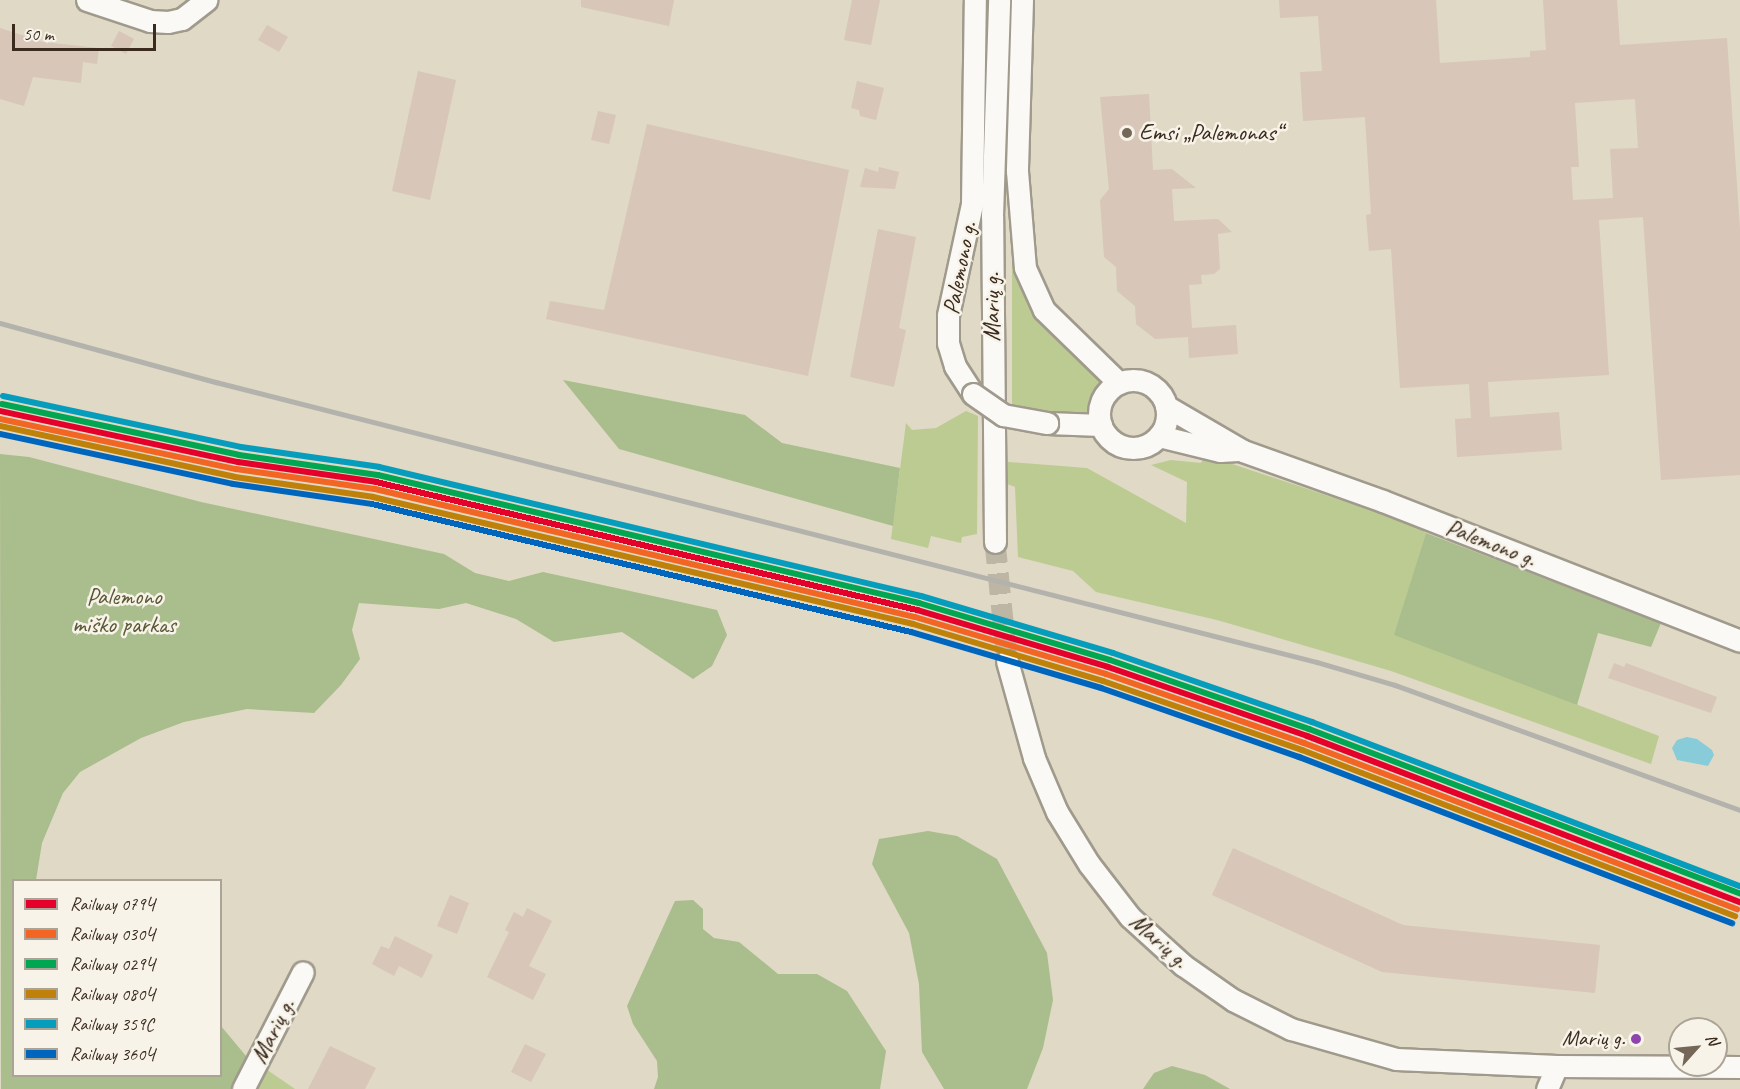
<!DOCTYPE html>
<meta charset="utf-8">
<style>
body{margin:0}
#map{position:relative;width:1740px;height:1089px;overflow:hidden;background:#dfd9c5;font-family:Caveat,sans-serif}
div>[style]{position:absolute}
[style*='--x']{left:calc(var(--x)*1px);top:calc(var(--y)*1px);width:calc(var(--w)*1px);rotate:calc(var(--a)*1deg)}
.green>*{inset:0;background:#bccb92}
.forest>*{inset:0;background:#aabd8c}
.water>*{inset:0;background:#89ccd9}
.building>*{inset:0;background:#d8c6b9}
.minor-tunnel>*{height:21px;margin-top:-10.5px;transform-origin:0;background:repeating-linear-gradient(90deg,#beb6a4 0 21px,transparent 0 31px)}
.roads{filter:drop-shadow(2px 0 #a09a8d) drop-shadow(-2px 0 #a09a8d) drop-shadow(0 2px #a09a8d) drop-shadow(0 -2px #a09a8d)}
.minor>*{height:21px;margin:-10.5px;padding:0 10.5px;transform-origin:10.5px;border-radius:10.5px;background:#faf9f6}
.minor>.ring{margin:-10.5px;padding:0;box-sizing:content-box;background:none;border:21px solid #faf9f6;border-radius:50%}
.rail>*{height:4.5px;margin:-2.25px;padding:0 2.25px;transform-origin:2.25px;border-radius:2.25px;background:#b4b2ad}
.bridges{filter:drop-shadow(2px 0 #a09a8d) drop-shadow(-2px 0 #a09a8d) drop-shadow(0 2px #a09a8d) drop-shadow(0 -2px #a09a8d)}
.minor-bridge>*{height:21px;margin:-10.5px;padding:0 10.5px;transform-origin:10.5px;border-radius:10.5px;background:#faf9f6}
.rail-1>*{height:6px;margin:-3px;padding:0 3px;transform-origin:3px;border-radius:3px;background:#e4002b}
.rail-2>*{height:6px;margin:-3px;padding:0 3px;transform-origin:3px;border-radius:3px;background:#f26522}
.rail-3>*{height:6px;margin:-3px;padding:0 3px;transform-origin:3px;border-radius:3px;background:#00a651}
.rail-4>*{height:6px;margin:-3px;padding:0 3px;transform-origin:3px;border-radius:3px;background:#bf8109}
.rail-5>*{height:6px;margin:-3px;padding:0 3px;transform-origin:3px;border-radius:3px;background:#069cbc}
.rail-6>*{height:6px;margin:-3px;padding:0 3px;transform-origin:3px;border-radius:3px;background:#0065bd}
.dots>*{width:16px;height:16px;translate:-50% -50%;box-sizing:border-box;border:3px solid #f7f3e8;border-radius:50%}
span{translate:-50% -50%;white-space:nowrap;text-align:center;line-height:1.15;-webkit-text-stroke:5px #f7f3e8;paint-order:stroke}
.bus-label{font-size:22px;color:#3b2a1e}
.right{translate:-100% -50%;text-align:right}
.poi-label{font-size:24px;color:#3b2a1e}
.left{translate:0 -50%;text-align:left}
.street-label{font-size:24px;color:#3b2a1e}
.park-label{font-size:24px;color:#595734}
.legend{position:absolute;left:12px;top:879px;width:210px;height:198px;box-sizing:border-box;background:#f7f3e8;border:2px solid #aca397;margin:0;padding:8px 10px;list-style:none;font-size:18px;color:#3b2a1e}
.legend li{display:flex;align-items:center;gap:12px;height:30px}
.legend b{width:30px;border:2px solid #aca397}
.north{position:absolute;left:1668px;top:1017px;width:60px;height:60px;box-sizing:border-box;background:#f7f3e8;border:2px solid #aca397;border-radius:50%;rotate:63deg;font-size:16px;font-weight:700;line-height:24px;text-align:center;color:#3b2a1e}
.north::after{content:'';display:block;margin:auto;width:21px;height:27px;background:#746758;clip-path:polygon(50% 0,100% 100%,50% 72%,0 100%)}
.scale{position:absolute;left:12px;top:24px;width:144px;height:27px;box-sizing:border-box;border:3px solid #3b2a1e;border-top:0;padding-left:8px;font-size:18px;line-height:21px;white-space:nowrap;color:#3b2a1e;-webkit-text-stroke:4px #f7f3e8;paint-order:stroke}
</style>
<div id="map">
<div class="green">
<i style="clip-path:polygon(1012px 249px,1021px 285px,1032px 306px,1104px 382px,1094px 393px,1090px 413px,1012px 409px)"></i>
<i style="clip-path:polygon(966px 411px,978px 416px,977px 534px,962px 537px,961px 543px,931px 536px,928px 548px,891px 539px,906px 423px,912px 430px,936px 428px)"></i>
<i style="clip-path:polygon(1205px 455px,1413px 524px,1426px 533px,1395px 635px,1659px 736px,1651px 764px,1391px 671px,1217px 620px,1096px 592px,1073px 571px,1018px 557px,1015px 487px,1007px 484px,1008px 462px,1087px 468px,1186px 523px,1187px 482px,1151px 465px,1171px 460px,1201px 463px)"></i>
<i style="clip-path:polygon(263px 1067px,295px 1089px,252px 1089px)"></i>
</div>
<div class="forest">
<i style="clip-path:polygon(563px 380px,745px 415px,782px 443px,900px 468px,893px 526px,619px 449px)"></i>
<i style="clip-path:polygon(0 454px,29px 457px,201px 502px,444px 554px,475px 573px,509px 581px,543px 572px,717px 610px,727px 635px,712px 666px,693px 679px,622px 632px,554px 642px,516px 619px,466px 603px,439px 609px,359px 603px,352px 630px,360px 659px,341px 685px,314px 713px,247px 709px,184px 722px,141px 738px,80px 772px,63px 793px,42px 843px,36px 880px,14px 880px,14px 1076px,220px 1076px,221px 1026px,246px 1056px,263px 1067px,252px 1089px,1px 1089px)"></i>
<i style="clip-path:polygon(1426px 533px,1661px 623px,1651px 647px,1598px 633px,1577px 705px,1394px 635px)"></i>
<i style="clip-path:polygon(928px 831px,957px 836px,997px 859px,1047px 953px,1053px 1000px,1043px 1048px,1027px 1089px,944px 1089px,922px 1052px,919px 984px,909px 933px,872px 864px,879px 839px)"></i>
<i style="clip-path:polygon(693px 900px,703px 909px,703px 929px,714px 938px,739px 942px,778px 974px,817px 974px,847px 991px,886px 1051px,880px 1089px,654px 1089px,658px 1077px,657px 1061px,633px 1024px,627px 1006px,675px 901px)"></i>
<i style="clip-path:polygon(1172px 1066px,1205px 1075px,1230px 1089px,1143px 1089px,1154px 1073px)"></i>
</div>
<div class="water">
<i style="clip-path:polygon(1687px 737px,1697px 739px,1712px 750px,1714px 755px,1708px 766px,1677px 760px,1672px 748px,1677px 740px)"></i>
</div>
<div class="building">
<i style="clip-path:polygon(581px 0,674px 0,669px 26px,581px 7px)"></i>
<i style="clip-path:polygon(852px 0,880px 0,871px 45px,844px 40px)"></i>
<i style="clip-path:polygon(evenodd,1279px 0,1436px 0,1440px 63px,1530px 57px,1530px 51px,1546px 50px,1543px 0,1617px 0,1620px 45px,1727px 38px,1740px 229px,1740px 475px,1661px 480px,1643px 217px,1599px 220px,1609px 375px,1488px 382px,1490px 417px,1559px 412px,1562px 450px,1457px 457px,1455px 419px,1471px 418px,1469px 384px,1400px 388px,1391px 249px,1369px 251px,1366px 215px,1371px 214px,1365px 117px,1303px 121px,1300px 72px,1322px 71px,1318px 16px,1280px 18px,1279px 0,1635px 99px,1638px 148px,1610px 149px,1613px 198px,1573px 200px,1571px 167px,1579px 167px,1575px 103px,1635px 99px)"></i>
<i style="clip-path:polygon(267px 25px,288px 37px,279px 52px,258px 40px)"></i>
<i style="clip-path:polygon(0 28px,43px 42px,99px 48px,97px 64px,83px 62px,81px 83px,33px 77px,24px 106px,0 99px)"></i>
<i style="clip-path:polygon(119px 31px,134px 39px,126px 54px,111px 46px)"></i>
<i style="clip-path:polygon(418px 71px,456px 80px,430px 200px,392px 191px)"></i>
<i style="clip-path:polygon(857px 81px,884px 88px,876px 120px,860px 116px,859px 110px,851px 108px)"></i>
<i style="clip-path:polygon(1149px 94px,1153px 170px,1172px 169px,1196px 188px,1172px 189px,1174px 221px,1218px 219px,1232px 232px,1218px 234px,1220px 269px,1214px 274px,1201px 275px,1202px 284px,1189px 285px,1192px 328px,1236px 325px,1238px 354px,1189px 358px,1188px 337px,1155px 339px,1136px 324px,1135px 306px,1117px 291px,1116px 267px,1104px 257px,1100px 200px,1109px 189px,1100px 97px)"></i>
<i style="clip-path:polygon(598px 111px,616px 115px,609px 144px,591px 140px)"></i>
<i style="clip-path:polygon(647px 124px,849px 170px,808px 376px,546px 319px,550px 301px,604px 310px)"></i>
<i style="clip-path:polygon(879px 167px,899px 172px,895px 189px,860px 187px,865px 168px,878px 172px)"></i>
<i style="clip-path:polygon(878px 229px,916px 237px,899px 328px,906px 330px,894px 387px,850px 377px)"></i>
<i style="clip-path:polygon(1614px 663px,1624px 667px,1626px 663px,1717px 697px,1711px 713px,1608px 678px)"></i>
<i style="clip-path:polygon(1233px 848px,1403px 925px,1600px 945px,1595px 993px,1382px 972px,1212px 895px)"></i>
<i style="clip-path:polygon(450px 895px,469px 903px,457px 934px,437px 926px)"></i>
<i style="clip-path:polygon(527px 908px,552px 921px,529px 966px,546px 974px,533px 1000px,487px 977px,509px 932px,505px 930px,514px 912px,523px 917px)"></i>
<i style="clip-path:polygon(395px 936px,433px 955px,422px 978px,399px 966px,394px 976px,372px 964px,381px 946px,389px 949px)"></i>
<i style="clip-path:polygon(525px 1044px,546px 1054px,531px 1082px,511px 1072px)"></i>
<i style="clip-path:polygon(330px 1046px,376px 1068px,365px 1089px,308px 1089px)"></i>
</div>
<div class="minor-tunnel">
<i style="--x:995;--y:542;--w:120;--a:84.2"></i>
</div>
<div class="roads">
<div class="minor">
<i style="--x:87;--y:0;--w:66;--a:18.4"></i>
<i style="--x:150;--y:21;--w:18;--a:3"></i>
<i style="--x:168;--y:22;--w:14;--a:-12"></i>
<i style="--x:182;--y:19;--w:31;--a:-38"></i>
<i style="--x:1022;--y:0;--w:171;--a:91.7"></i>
<i style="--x:1017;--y:171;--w:97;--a:85.3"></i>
<i style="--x:1025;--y:268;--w:46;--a:65.7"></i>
<i style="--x:1044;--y:310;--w:105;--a:44.2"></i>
<i class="ring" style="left:1099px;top:380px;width:47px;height:47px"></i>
<i style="--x:973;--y:394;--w:33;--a:-123"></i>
<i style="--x:955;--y:366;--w:24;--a:-107"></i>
<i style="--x:948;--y:343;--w:28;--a:-90"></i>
<i style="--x:948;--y:315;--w:114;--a:-77.8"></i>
<i style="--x:972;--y:204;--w:204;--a:-89.2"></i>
<i style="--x:1166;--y:406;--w:89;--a:30.3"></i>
<i style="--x:1243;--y:451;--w:149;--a:19.7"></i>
<i style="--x:1383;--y:501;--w:383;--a:21.4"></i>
<i style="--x:1047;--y:423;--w:54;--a:2.1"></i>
<i style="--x:1159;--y:436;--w:63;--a:13.8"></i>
<i style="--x:1220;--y:451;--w:18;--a:-3"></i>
<i style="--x:995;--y:542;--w:326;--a:-90.5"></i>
<i style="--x:992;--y:216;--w:216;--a:-88.1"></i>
<i style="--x:1007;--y:661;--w:101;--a:74.4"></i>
<i style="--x:1034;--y:758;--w:59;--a:66.9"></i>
<i style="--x:1057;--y:812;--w:61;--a:58.4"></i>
<i style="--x:1089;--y:864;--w:67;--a:52.3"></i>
<i style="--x:1130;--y:917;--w:72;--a:42.2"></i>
<i style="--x:1183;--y:965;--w:61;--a:35"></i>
<i style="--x:1233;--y:1000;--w:65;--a:26.6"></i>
<i style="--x:1291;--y:1029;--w:109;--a:15.9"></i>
<i style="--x:1396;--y:1059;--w:161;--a:2.5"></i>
<i style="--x:1557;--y:1066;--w:183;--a:0.3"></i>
<i style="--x:243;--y:1089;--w:131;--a:-62.9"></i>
<i style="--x:1547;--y:1089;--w:25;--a:-67"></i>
</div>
</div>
<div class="rail">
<i style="--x:0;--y:323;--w:224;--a:15.3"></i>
<i style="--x:216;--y:382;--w:1136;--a:14.27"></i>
<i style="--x:1317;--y:662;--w:81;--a:16.4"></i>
<i style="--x:1395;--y:685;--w:367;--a:19.9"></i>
</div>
<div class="bridges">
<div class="minor-bridge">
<i style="--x:973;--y:394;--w:37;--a:35"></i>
<i style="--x:1003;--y:415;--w:45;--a:10.3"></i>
</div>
</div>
<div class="rail-1">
<i style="--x:0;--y:411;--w:243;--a:12.1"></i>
<i style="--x:238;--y:462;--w:139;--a:8.2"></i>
<i style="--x:376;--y:482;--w:556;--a:13.31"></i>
<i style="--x:917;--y:610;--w:199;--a:16.6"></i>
<i style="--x:1108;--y:667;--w:211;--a:19.1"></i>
<i style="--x:1307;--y:736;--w:464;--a:21"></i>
</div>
<div class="rail-2">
<i style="--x:0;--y:419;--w:241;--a:12"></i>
<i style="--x:236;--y:469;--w:140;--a:8.2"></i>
<i style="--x:375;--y:489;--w:555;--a:13.34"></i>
<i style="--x:915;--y:617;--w:199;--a:16.6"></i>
<i style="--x:1106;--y:674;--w:210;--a:19.2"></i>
<i style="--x:1304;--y:743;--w:464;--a:21"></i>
</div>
<div class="rail-3">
<i style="--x:2;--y:404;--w:242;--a:12.1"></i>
<i style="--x:239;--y:455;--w:140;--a:8.2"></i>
<i style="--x:378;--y:475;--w:556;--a:13.31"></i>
<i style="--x:919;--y:603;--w:199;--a:16.6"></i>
<i style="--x:1110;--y:660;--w:211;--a:19.1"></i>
<i style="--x:1309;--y:729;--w:462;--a:20.9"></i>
</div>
<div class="rail-4">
<i style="--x:0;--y:426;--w:240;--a:12.2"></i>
<i style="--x:235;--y:477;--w:139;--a:8.2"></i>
<i style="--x:373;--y:497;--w:555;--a:13.23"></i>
<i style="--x:913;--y:624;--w:198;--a:16.7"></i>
<i style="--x:1103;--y:681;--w:211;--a:19.1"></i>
<i style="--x:1302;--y:750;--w:464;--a:21"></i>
</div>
<div class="rail-5">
<i style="--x:3;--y:396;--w:243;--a:12.1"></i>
<i style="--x:241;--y:447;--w:139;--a:8.2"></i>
<i style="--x:379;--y:467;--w:557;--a:13.39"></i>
<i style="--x:921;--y:596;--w:200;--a:16.5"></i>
<i style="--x:1113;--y:653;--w:211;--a:19.1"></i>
<i style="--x:1312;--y:722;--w:458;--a:21"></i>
</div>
<div class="rail-6">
<i style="--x:0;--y:434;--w:238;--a:12.1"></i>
<i style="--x:233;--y:484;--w:140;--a:8.2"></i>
<i style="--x:372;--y:504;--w:554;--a:13.36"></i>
<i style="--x:911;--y:632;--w:198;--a:16.4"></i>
<i style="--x:1101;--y:688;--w:210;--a:19.2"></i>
<i style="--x:1299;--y:757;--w:464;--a:21"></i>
</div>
<div class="dots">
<i style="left:1127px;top:133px;background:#746758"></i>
<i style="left:1636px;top:1039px;background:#8e44ad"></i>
</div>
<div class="bus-label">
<span class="right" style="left:1625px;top:1039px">Marių g.</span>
</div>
<div class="poi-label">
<span class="left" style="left:1139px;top:133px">Emsi „Palemonas“</span>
</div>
<div class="street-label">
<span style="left:960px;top:268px;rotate:-79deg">Palemono g.</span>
<span style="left:992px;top:307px;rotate:-90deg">Marių g.</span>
<span style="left:1491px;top:543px;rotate:21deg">Palemono g.</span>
<span style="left:1159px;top:941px;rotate:42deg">Marių g.</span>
<span style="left:273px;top:1031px;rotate:-63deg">Marių g.</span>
</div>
<div class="park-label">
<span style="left:124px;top:611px">Palemono<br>miško parkas</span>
</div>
<ul class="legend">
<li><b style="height:8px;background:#e4002b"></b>Railway 079Ч</li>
<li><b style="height:8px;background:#f26522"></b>Railway 030Ч</li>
<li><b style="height:8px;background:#00a651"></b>Railway 029Ч</li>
<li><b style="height:8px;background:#bf8109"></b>Railway 080Ч</li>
<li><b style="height:8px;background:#069cbc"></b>Railway 359С</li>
<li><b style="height:8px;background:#0065bd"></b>Railway 360Ч</li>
</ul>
<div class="north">N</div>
<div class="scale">50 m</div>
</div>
